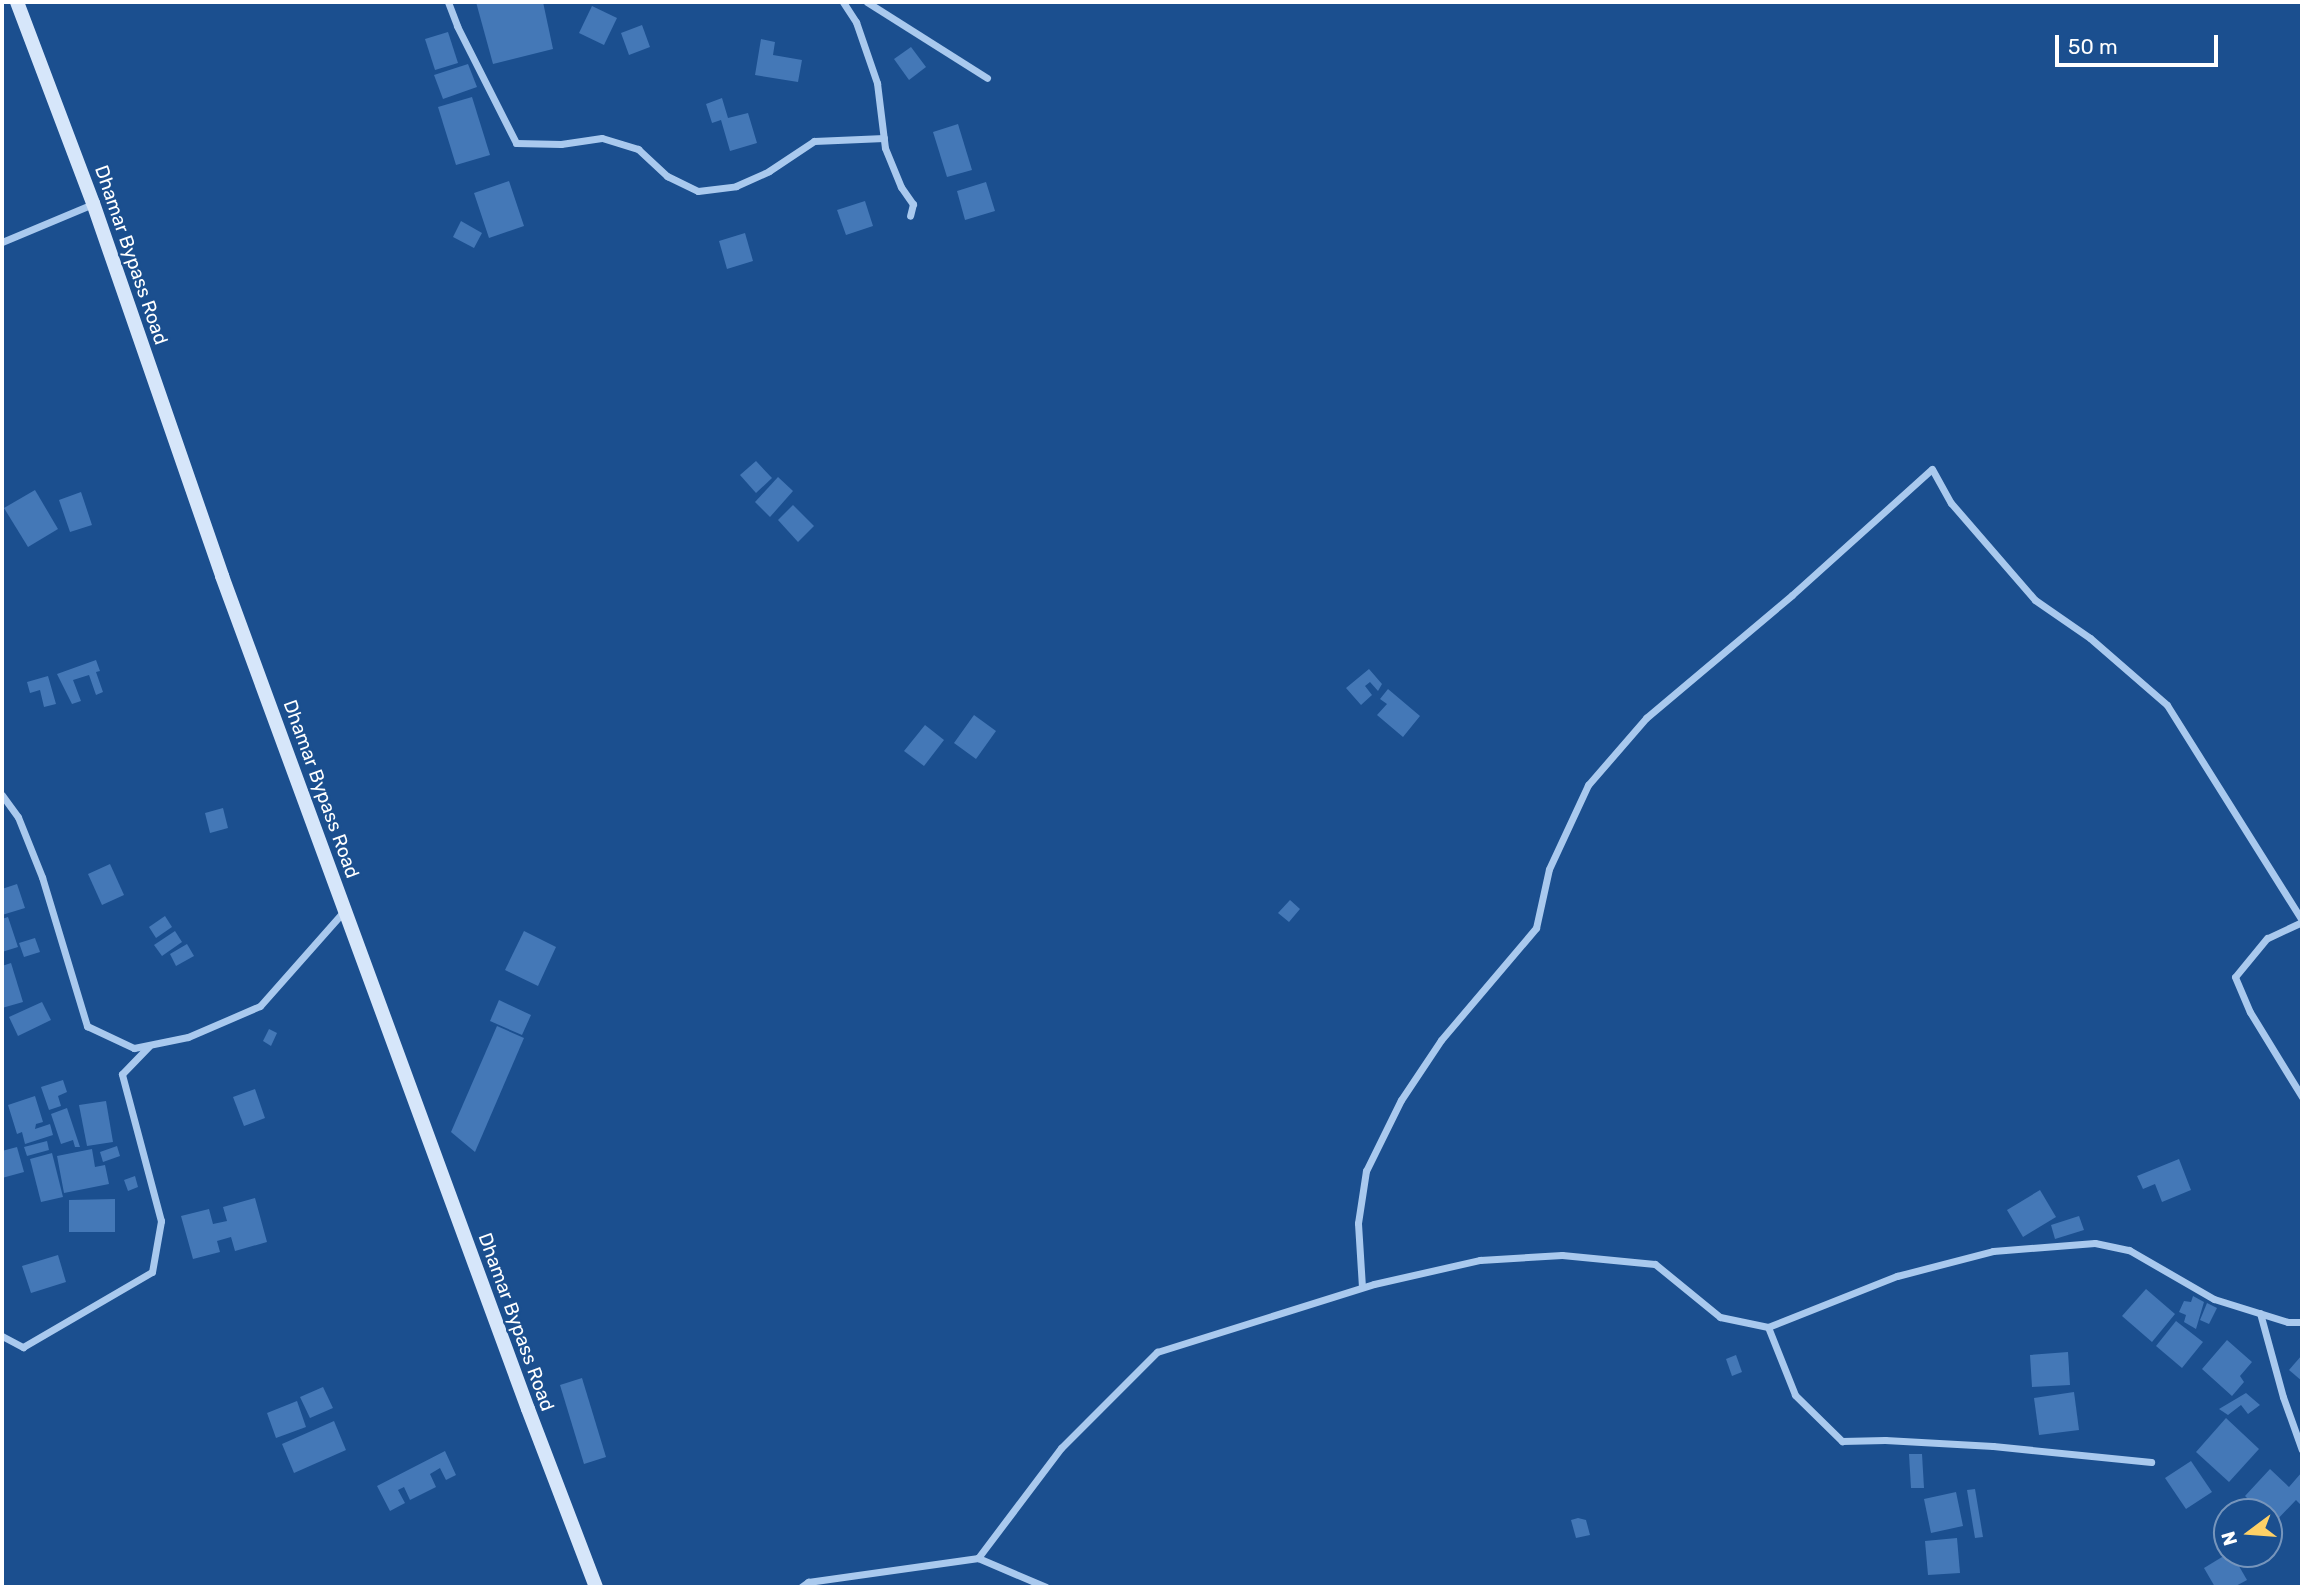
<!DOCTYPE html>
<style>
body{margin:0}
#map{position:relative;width:2304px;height:1589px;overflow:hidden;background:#1b4f8f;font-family:Rubik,sans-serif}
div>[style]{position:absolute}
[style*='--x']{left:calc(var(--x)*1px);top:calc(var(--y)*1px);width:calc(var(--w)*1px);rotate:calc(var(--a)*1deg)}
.building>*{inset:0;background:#4478b7}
.minor>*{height:7px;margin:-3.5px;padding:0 3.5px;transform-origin:3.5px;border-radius:3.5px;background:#a9c9ee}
.secondary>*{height:14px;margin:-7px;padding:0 7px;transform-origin:7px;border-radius:7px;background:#d6e6fa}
span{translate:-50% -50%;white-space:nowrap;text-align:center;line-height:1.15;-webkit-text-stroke:5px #1b4f8f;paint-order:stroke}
.street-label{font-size:19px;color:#fff}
.frame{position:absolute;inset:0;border:4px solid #fff;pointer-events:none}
.north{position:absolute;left:2213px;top:1498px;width:70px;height:70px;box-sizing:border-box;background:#1b4f8f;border:2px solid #7695bc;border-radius:50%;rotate:254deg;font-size:19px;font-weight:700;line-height:28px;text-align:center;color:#fff}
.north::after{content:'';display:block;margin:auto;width:24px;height:32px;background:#ffd166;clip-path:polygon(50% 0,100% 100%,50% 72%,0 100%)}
.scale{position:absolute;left:2055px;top:35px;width:163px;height:32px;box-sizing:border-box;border:4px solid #fff;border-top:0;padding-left:9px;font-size:21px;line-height:24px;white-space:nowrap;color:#fff;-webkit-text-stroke:5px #1b4f8f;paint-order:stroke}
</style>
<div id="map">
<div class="building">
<i style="clip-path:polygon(476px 2px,543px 2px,553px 49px,493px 64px)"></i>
<i style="clip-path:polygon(592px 6px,617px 18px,604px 45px,579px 33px)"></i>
<i style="clip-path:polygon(642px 25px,650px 47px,629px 55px,621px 33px)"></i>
<i style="clip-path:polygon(448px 32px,458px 63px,435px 70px,425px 39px)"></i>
<i style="clip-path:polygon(761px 39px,775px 42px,773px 55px,802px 60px,798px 82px,755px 75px)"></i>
<i style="clip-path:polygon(911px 47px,926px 67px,909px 80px,894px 59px)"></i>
<i style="clip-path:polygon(468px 64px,477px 87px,443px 99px,434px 75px)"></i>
<i style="clip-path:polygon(472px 97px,490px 155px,456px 165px,438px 107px)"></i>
<i style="clip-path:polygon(722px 98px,728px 118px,748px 113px,757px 143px,730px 151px,721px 120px,712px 123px,706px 104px)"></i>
<i style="clip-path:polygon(958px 124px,972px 170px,947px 177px,933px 132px)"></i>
<i style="clip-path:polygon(509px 181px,524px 226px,489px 238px,474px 193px)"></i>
<i style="clip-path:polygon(986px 182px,995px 211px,965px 220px,957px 191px)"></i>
<i style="clip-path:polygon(865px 201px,873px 226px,846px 235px,837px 210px)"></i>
<i style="clip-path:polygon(461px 221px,482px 233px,474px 248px,453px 237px)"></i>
<i style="clip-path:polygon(745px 233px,753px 261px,727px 269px,719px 241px)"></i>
<i style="clip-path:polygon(756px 461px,772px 478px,756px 493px,740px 475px)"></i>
<i style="clip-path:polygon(778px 477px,793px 491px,770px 517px,755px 502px)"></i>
<i style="clip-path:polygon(35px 490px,58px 529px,28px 547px,4px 508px)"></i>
<i style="clip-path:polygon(81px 492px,92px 525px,70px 532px,59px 500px)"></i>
<i style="clip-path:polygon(793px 505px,814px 526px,798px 542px,778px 520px)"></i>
<i style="clip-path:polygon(96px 660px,100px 671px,96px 672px,103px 692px,96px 695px,89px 675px,73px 680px,81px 701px,72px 704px,57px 674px)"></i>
<i style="clip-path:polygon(1369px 669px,1382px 684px,1378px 691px,1370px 682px,1365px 686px,1372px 695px,1361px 705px,1346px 688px)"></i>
<i style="clip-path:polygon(48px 676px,56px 704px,44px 707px,40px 690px,30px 693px,27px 682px)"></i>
<i style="clip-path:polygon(1388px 689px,1420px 716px,1403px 737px,1377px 715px,1387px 704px,1380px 699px)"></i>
<i style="clip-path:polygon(974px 715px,996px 731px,976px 759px,954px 743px)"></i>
<i style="clip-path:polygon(925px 725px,944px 740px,924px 766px,904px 751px)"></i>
<i style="clip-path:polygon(223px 808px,228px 828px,210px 833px,205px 813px)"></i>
<i style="clip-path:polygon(110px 864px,124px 895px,102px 905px,88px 874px)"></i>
<i style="clip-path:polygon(17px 884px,25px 908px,2px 915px,2px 889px)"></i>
<i style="clip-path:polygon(1290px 900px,1300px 909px,1289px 922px,1278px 913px)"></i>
<i style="clip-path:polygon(165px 916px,172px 927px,156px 938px,149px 927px)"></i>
<i style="clip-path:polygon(8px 917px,18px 947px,2px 952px,2px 919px)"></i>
<i style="clip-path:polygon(175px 931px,182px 942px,162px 956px,154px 945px)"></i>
<i style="clip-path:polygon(524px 931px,556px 947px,538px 986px,505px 970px)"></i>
<i style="clip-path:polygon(35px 938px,40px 952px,24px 957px,19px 943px)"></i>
<i style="clip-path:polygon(187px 944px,194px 956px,176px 966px,170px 954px)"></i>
<i style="clip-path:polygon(11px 963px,23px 1002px,2px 1008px,2px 966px)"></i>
<i style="clip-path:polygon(499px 1000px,531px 1015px,522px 1035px,490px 1021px)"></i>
<i style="clip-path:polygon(42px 1002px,51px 1020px,18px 1036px,9px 1017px)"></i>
<i style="clip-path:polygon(497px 1026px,524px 1038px,475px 1152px,451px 1132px)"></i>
<i style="clip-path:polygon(269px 1029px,277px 1033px,271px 1046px,263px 1041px)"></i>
<i style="clip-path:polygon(63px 1080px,67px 1092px,58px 1096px,61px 1106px,49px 1110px,41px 1087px)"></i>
<i style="clip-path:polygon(255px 1089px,265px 1118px,244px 1126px,233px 1097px)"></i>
<i style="clip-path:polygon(35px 1096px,43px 1122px,36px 1124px,35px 1129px,50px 1124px,53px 1135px,25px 1144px,22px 1132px,17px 1134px,8px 1105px)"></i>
<i style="clip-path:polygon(106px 1101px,113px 1142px,87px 1146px,79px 1105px)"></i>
<i style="clip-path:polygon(67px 1108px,80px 1147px,75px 1147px,73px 1140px,61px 1144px,51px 1114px)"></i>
<i style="clip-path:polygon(47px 1141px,49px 1150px,27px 1156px,24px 1147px)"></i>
<i style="clip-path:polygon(117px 1146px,120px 1156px,103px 1162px,100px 1152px)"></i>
<i style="clip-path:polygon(17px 1147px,24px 1172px,2px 1178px,2px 1151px)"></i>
<i style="clip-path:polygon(92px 1149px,95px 1167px,105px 1165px,109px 1184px,64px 1193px,57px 1156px)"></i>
<i style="clip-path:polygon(52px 1153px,63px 1197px,41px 1202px,30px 1159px)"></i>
<i style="clip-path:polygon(2179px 1159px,2191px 1190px,2162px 1202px,2155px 1184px,2143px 1189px,2137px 1176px)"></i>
<i style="clip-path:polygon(135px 1176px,138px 1187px,128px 1191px,124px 1180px)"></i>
<i style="clip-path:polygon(2040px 1190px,2056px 1217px,2023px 1237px,2007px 1210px)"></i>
<i style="clip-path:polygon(255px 1198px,267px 1242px,235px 1251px,231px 1237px,217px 1241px,220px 1252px,193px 1259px,181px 1216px,209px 1209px,213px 1224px,227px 1221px,223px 1207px)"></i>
<i style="clip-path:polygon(115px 1199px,115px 1232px,69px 1232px,69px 1200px)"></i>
<i style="clip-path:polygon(2079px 1216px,2084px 1230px,2055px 1239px,2051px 1225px)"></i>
<i style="clip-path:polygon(58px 1255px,66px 1282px,31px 1293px,22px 1266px)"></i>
<i style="clip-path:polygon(2146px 1289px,2175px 1314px,2152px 1342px,2122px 1316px)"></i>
<i style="clip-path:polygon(2193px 1296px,2204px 1302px,2196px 1329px,2184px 1322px,2186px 1315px,2179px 1312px,2184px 1301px,2191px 1302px)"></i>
<i style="clip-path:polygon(2207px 1303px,2217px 1308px,2209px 1324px,2200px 1320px)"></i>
<i style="clip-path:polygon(2176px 1321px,2203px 1342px,2182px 1368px,2156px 1346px)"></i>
<i style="clip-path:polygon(2227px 1340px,2252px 1362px,2240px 1376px,2244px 1382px,2232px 1396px,2202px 1369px)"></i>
<i style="clip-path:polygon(2068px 1352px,2070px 1385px,2032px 1387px,2030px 1355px)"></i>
<i style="clip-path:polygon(1736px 1355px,1742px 1372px,1732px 1376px,1726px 1359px)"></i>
<i style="clip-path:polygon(2302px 1355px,2302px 1381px,2289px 1370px)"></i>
<i style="clip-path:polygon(582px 1378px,606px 1457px,584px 1464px,560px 1385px)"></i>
<i style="clip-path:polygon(323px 1387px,333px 1408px,310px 1418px,300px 1397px)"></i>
<i style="clip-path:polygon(2074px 1392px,2079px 1430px,2039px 1435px,2034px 1398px)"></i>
<i style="clip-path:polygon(2246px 1393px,2260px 1405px,2248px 1414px,2241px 1405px,2228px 1415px,2219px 1409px)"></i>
<i style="clip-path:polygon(297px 1401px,306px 1427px,276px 1438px,267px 1413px)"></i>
<i style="clip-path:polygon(2226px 1418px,2259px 1449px,2229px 1482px,2196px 1452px)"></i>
<i style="clip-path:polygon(334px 1421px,346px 1450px,294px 1473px,282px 1444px)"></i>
<i style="clip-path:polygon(445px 1451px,456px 1475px,446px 1480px,440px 1468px,430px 1474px,436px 1487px,410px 1500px,404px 1487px,398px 1490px,405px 1503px,390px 1511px,377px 1486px)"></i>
<i style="clip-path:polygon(1909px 1454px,1922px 1454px,1924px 1488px,1911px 1488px)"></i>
<i style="clip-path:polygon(2191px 1461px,2212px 1492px,2186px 1509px,2165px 1478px)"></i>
<i style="clip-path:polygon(2270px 1469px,2289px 1487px,2302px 1472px,2302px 1506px,2296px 1500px,2273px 1524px,2269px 1519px,2269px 1512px,2261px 1512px,2245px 1496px)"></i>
<i style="clip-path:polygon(1975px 1489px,1983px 1537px,1975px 1538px,1967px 1490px)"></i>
<i style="clip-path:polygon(1956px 1492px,1963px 1526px,1931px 1533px,1924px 1499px)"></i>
<i style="clip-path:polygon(1578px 1518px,1586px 1520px,1590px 1535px,1576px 1538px,1571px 1520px)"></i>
<i style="clip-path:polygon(1957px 1538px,1960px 1573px,1928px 1575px,1925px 1541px)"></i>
<i style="clip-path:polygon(2227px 1554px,2232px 1554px,2247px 1580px,2234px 1587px,2215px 1587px,2204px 1568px)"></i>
</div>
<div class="minor">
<i style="--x:448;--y:2;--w:26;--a:69"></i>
<i style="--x:457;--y:26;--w:131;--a:63.2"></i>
<i style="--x:516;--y:143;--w:45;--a:1.3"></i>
<i style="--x:561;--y:144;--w:41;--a:-8.3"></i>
<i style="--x:602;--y:138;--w:38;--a:17"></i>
<i style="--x:638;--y:149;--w:40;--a:43"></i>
<i style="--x:667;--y:176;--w:34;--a:26"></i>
<i style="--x:698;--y:191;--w:38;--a:-7"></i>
<i style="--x:736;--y:186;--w:36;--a:-24"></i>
<i style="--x:769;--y:171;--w:54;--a:-33.7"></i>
<i style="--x:814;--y:141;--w:70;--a:-2.5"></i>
<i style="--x:843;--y:2;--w:24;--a:57"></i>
<i style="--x:856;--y:22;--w:65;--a:71"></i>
<i style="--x:877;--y:83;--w:65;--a:83"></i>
<i style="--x:885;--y:148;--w:42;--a:67.7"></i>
<i style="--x:901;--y:187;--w:21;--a:55"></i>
<i style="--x:913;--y:204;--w:12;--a:104"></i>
<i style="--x:867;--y:2;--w:142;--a:32.3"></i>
<i style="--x:2;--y:242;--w:99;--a:-22.7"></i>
<i style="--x:2;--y:795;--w:27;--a:54"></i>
<i style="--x:18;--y:817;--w:65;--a:68.2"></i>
<i style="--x:42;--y:877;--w:156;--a:73.2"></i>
<i style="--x:87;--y:1026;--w:52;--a:25.1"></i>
<i style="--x:134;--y:1048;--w:55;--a:-11.5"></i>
<i style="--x:188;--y:1037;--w:78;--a:-23.3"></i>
<i style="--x:260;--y:1006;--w:127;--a:-48.5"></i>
<i style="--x:2302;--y:922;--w:38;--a:155"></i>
<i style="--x:2267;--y:938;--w:50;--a:129.4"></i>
<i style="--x:2235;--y:977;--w:38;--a:67"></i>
<i style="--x:2250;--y:1012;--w:100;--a:58.5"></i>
<i style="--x:1362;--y:1287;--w:64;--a:-93.6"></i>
<i style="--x:1358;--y:1223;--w:53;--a:-81.3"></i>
<i style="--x:1366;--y:1171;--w:79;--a:-63.8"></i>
<i style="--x:1401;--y:1100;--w:72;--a:-56.3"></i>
<i style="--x:1441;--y:1040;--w:147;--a:-49.7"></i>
<i style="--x:1536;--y:928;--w:60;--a:-77.6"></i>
<i style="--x:1549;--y:869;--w:93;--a:-65.1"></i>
<i style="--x:1588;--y:785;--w:89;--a:-49.1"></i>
<i style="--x:1646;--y:718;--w:191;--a:-40.1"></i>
<i style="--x:1792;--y:595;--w:188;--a:-42"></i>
<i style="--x:1932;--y:469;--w:39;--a:61"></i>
<i style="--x:1951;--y:503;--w:128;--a:49.1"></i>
<i style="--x:2035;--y:600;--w:67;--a:34.6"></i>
<i style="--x:2090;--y:638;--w:102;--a:41"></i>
<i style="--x:2167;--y:705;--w:254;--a:57.9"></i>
<i style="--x:2260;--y:1313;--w:87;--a:74.7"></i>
<i style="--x:2283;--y:1397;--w:56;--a:70.3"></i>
<i style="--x:1768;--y:1327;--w:73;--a:68.3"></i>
<i style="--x:1795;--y:1395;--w:66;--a:44.4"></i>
<i style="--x:1842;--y:1441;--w:43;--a:-1.3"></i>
<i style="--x:1885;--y:1440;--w:108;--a:3.2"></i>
<i style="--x:1993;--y:1446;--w:159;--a:5.8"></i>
<i style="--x:2;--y:1336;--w:24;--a:28"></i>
<i style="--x:23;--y:1347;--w:149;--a:-30.2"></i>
<i style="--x:152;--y:1272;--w:52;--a:-80"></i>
<i style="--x:161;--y:1221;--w:152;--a:-104.9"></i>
<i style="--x:122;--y:1074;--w:39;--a:-46"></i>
<i style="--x:978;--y:1558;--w:74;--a:23.1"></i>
<i style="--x:801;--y:1587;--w:9;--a:-36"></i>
<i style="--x:808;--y:1582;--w:172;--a:-8"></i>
<i style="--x:978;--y:1558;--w:138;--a:-53"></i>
<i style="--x:1061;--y:1448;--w:136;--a:-45"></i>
<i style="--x:1157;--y:1352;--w:227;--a:-17.4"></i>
<i style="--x:1374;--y:1284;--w:109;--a:-12.8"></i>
<i style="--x:1480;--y:1260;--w:82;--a:-3.5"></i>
<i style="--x:1562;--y:1255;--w:93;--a:5.5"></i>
<i style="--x:1655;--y:1264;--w:84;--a:39.2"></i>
<i style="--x:1720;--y:1317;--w:49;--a:11.8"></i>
<i style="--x:1768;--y:1327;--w:139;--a:-21.6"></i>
<i style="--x:1897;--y:1276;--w:99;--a:-14.6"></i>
<i style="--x:1993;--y:1251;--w:102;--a:-4.5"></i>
<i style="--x:2095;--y:1243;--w:35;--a:12"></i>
<i style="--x:2129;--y:1250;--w:98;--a:30"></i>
<i style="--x:2214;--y:1299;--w:77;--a:17.3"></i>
<i style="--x:2288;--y:1322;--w:14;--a:0"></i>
</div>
<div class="secondary">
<i style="--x:17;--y:2;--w:215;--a:69.3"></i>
<i style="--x:93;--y:203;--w:395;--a:70.9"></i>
<i style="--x:222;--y:576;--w:887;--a:69.83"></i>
<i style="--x:528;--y:1409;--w:191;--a:69.1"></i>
</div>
<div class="street-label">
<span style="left:131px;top:255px;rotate:71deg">Dhamar Bypass Road</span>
<span style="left:321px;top:789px;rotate:70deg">Dhamar Bypass Road</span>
<span style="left:516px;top:1322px;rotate:70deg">Dhamar Bypass Road</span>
</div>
<div class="frame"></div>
<div class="north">N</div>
<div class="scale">50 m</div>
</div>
